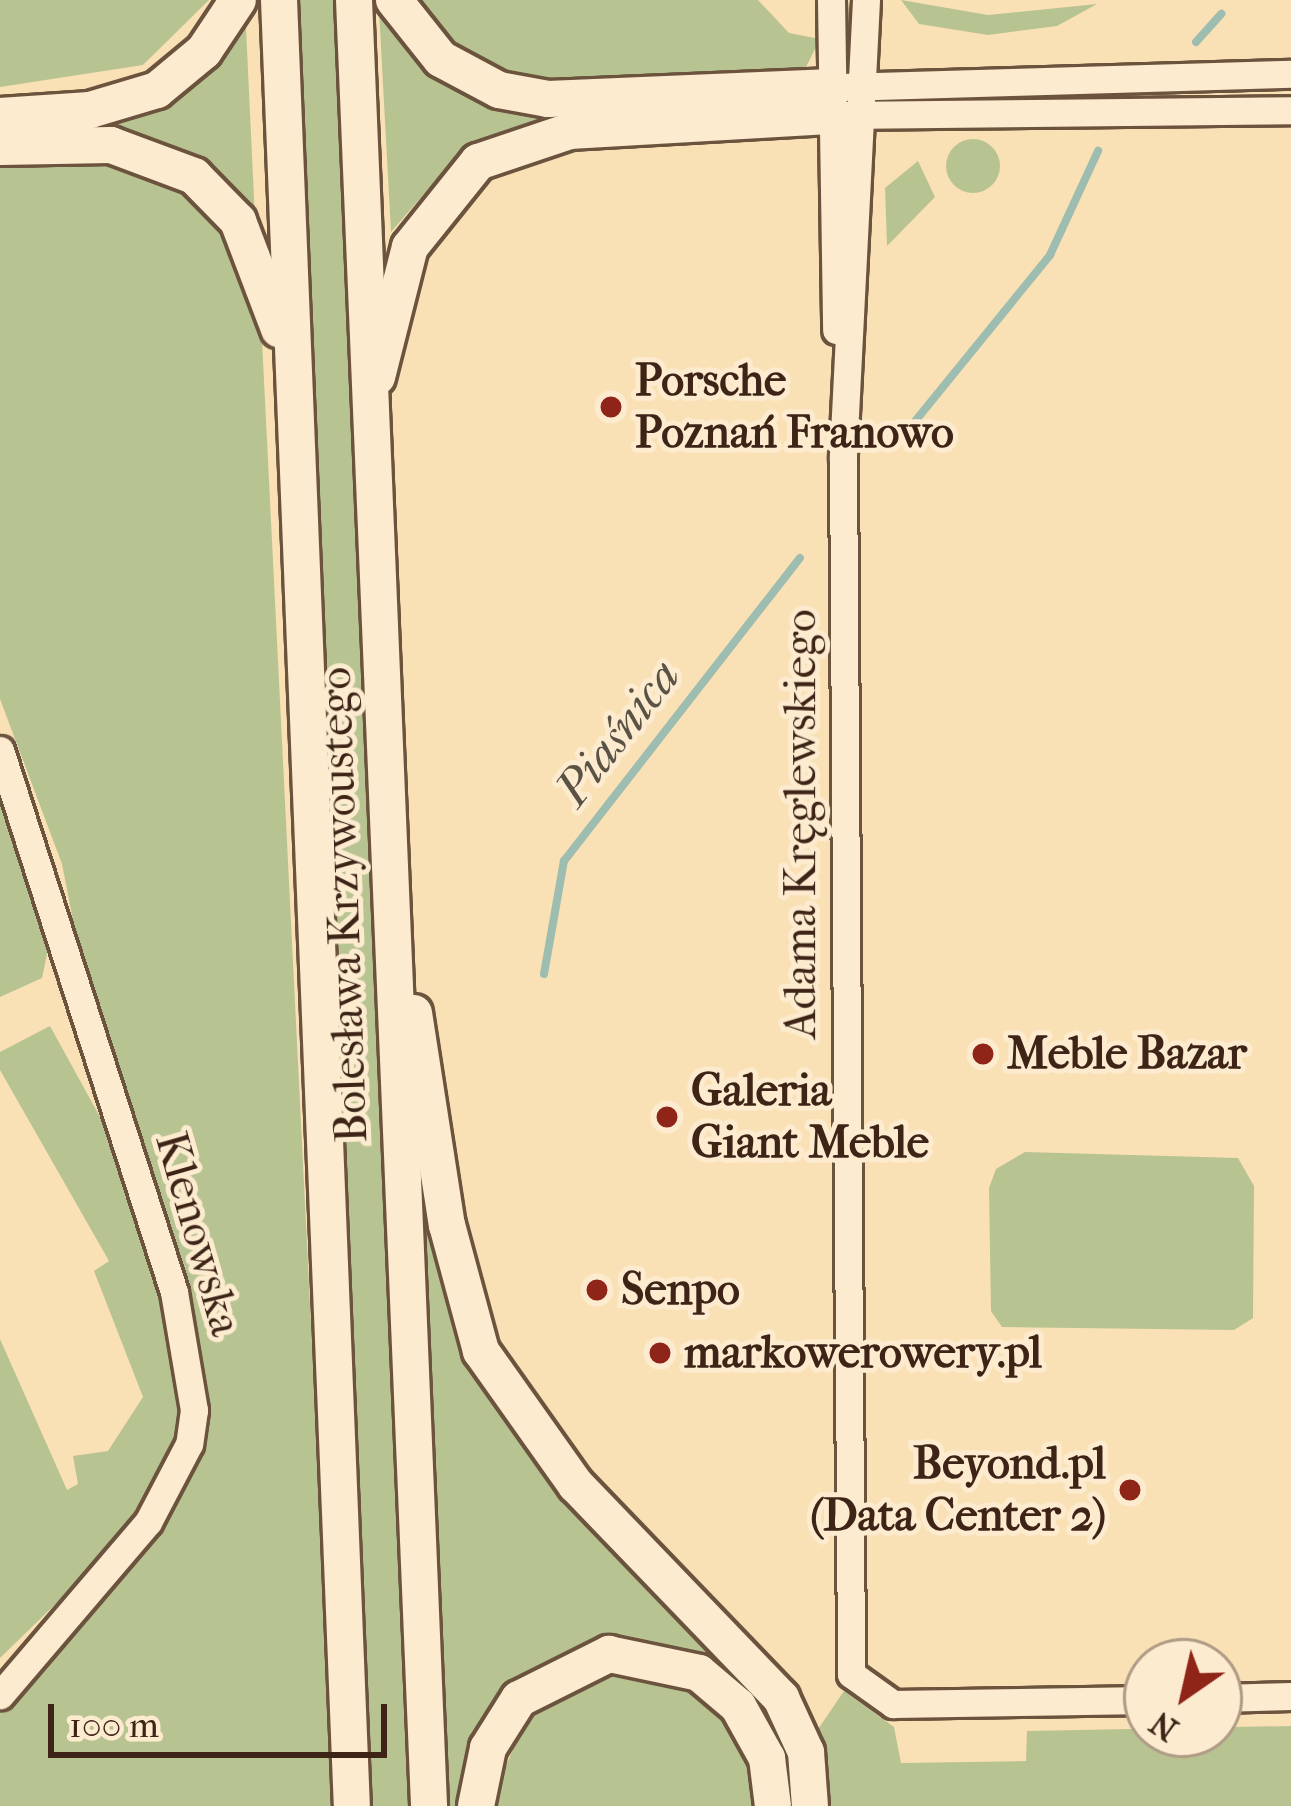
<!DOCTYPE html>
<meta charset="utf-8">
<style>
body{margin:0}
#map{position:relative;width:1291px;height:1806px;overflow:hidden;background:#fae0b5;font-family:"IM FELL French Canon",serif}
div>[style]{position:absolute}
[style*='--x']{left:calc(var(--x)*1px);top:calc(var(--y)*1px);width:calc(var(--w)*1px);rotate:calc(var(--a)*1deg)}
.green>*{inset:0;background:#b8c392}
.round{border-radius:50%}
.stream>*{height:8px;margin:-4px;padding:0 4px;transform-origin:4px;border-radius:4px;background:#9ebdb1}
.roads{filter:drop-shadow(3px 0 #6c533e) drop-shadow(-3px 0 #6c533e) drop-shadow(0 3px #6c533e) drop-shadow(0 -3px #6c533e)}
.minor>*{height:27px;margin:-13.5px;padding:0 13.5px;transform-origin:13.5px;border-radius:13.5px;background:#fcebcf}
.secondary>*{height:36px;margin:-18px;padding:0 18px;transform-origin:18px;border-radius:18px;background:#fcebcf}
.dots>*{width:33px;height:33px;translate:-50% -50%;box-sizing:border-box;border:6px solid #fcebcf;border-radius:50%}
span{translate:-50% -50%;white-space:nowrap;text-align:center;line-height:1.15;-webkit-text-stroke:10px #fcebcf;paint-order:stroke}
.poi-label{font-size:45px;color:#3d2417;font-weight:700}
.left{translate:0 -50%;text-align:left}
.right{translate:-100% -50%;text-align:right}
.street-label{font-size:45px;color:#3d2417}
.water-label{font-size:48px;color:#5a5245;font-style:italic}
.north{position:absolute;left:1123px;top:1638px;width:120px;height:120px;box-sizing:border-box;background:#fcebcf;border:3px solid #b09b85;border-radius:50%;rotate:214deg;font-size:33px;font-weight:700;line-height:48px;text-align:center;color:#3d2417}
.north::after{content:'';display:block;margin:auto;width:42px;height:54px;background:#8f2418;clip-path:polygon(50% 0,100% 100%,50% 72%,0 100%)}
.scale{position:absolute;left:48px;top:1704px;width:339px;height:54px;box-sizing:border-box;border:6px solid #3d2417;border-top:0;padding-left:15px;font-size:36px;line-height:42px;white-space:nowrap;color:#3d2417;-webkit-text-stroke:9px #fcebcf;paint-order:stroke}
</style>
<div id="map">
<div class="green">
<i style="clip-path:polygon(0 0,209px 0,143px 65px,0 87px)"></i>
<i style="clip-path:polygon(296px 0,338px 0,412px 1806px,371px 1806px)"></i>
<i style="clip-path:polygon(405px 0,758px 0,789px 33px,820px 39px,803px 73px,572px 90px,481px 72px)"></i>
<i style="clip-path:polygon(901px 0,988px 15px,1097px 4px,1057px 26px,988px 35px,919px 24px)"></i>
<i style="clip-path:polygon(379px 10px,458px 84px,803px 99px,527px 126px,449px 165px,391px 232px)"></i>
<i style="clip-path:polygon(246px 28px,255px 219px,56px 126px,241px 28px)"></i>
<i class="round" style="left:946px;top:139px;width:54px;height:54px"></i>
<i style="clip-path:polygon(0 157px,133px 160px,214px 209px,261px 320px,335px 1806px,0 1806px,0 1710px,182px 1491px,209px 1401px,187px 1282px,77px 941px,62px 864px,0 699px)"></i>
<i style="clip-path:polygon(918px 161px,935px 197px,887px 246px,885px 188px)"></i>
<i style="clip-path:polygon(0 787px,50px 940px,42px 978px,0 997px)"></i>
<i style="clip-path:polygon(50px 1026px,116px 1146px,179px 1339px,183px 1431px,166px 1478px,110px 1551px,0 1658px,0 1339px,67px 1490px,78px 1484px,73px 1456px,108px 1451px,143px 1397px,94px 1271px,109px 1261px,0 1070px,0 1052px)"></i>
<i style="clip-path:polygon(417px 1096px,477px 1370px,533px 1455px,734px 1659px,787px 1735px,800px 1806px,788px 1806px,694px 1655px,625px 1640px,573px 1648px,514px 1684px,463px 1806px,446px 1806px)"></i>
<i style="clip-path:polygon(1025px 1152px,1238px 1158px,1254px 1186px,1253px 1318px,1234px 1330px,1002px 1327px,991px 1311px,989px 1188px,996px 1169px)"></i>
<i style="clip-path:polygon(602px 1671px,684px 1682px,719px 1707px,745px 1743px,759px 1806px,490px 1806px,527px 1714px)"></i>
<i style="clip-path:polygon(844px 1691px,894px 1727px,901px 1763px,1026px 1761px,1027px 1731px,1291px 1726px,1291px 1806px,823px 1806px,812px 1738px)"></i>
</div>
<div class="stream">
<i style="--x:1196;--y:42;--w:38;--a:-48"></i>
<i style="--x:899;--y:441;--w:240;--a:-50.9"></i>
<i style="--x:1050;--y:255;--w:115;--a:-65.2"></i>
<i style="--x:544;--y:974;--w:115;--a:-80"></i>
<i style="--x:564;--y:861;--w:384;--a:-52.1"></i>
</div>
<div class="roads">
<div class="minor">
<i style="--x:831;--y:0;--w:330;--a:89.1"></i>
<i style="--x:866;--y:0;--w:459;--a:92.9"></i>
<i style="--x:843;--y:458;--w:1216;--a:89.62"></i>
<i style="--x:851;--y:1674;--w:52;--a:35.5"></i>
<i style="--x:893;--y:1704;--w:254;--a:-0.9"></i>
<i style="--x:842;--y:87;--w:449;--a:-1.7"></i>
<i style="--x:843;--y:115;--w:448;--a:-0.6"></i>
<i style="--x:0;--y:750;--w:569;--a:72.2"></i>
<i style="--x:174;--y:1292;--w:120;--a:80.4"></i>
<i style="--x:194;--y:1410;--w:34;--a:98"></i>
<i style="--x:189;--y:1444;--w:88;--a:117.7"></i>
<i style="--x:148;--y:1522;--w:228;--a:130.5"></i>
<i style="--x:1219;--y:1698;--w:72;--a:-1.6"></i>
</div>
<div class="secondary">
<i style="--x:279;--y:0;--w:1807;--a:87.69"></i>
<i style="--x:354;--y:0;--w:1808;--a:87.62"></i>
<i style="--x:394;--y:0;--w:75;--a:51.5"></i>
<i style="--x:441;--y:59;--w:66;--a:28.1"></i>
<i style="--x:499;--y:90;--w:50;--a:10.4"></i>
<i style="--x:548;--y:99;--w:284;--a:-2.4"></i>
<i style="--x:0;--y:116;--w:90;--a:-3.8"></i>
<i style="--x:90;--y:110;--w:70;--a:-16.6"></i>
<i style="--x:157;--y:90;--w:61;--a:-39.7"></i>
<i style="--x:204;--y:51;--w:61;--a:-56.3"></i>
<i style="--x:0;--y:147;--w:111;--a:-1"></i>
<i style="--x:111;--y:145;--w:89;--a:20.5"></i>
<i style="--x:194;--y:176;--w:63;--a:45.6"></i>
<i style="--x:238;--y:221;--w:116;--a:69.2"></i>
<i style="--x:377;--y:377;--w:134;--a:-75.8"></i>
<i style="--x:410;--y:247;--w:109;--a:-51.3"></i>
<i style="--x:478;--y:162;--w:97;--a:-18.6"></i>
<i style="--x:570;--y:131;--w:263;--a:-3.3"></i>
<i style="--x:414;--y:1013;--w:215;--a:81.2"></i>
<i style="--x:447;--y:1225;--w:131;--a:74.9"></i>
<i style="--x:481;--y:1351;--w:164;--a:54.7"></i>
<i style="--x:576;--y:1485;--w:296;--a:46.1"></i>
<i style="--x:781;--y:1698;--w:60;--a:65.2"></i>
<i style="--x:806;--y:1752;--w:54;--a:85.8"></i>
<i style="--x:476;--y:1806;--w:59;--a:-78.3"></i>
<i style="--x:488;--y:1748;--w:58;--a:-57.7"></i>
<i style="--x:519;--y:1699;--w:101;--a:-26.6"></i>
<i style="--x:609;--y:1654;--w:92;--a:11.9"></i>
<i style="--x:699;--y:1673;--w:51;--a:40.2"></i>
<i style="--x:738;--y:1706;--w:60;--a:60.9"></i>
<i style="--x:767;--y:1758;--w:48;--a:82.9"></i>
</div>
</div>
<div class="dots">
<i style="left:611px;top:407px;background:#8f2418"></i>
<i style="left:983px;top:1054px;background:#8f2418"></i>
<i style="left:667px;top:1117px;background:#8f2418"></i>
<i style="left:597px;top:1290px;background:#8f2418"></i>
<i style="left:660px;top:1353px;background:#8f2418"></i>
<i style="left:1130px;top:1490px;background:#8f2418"></i>
</div>
<div class="poi-label">
<span class="left" style="left:635px;top:407px">Porsche<br>Poznań Franowo</span>
<span class="left" style="left:1007px;top:1054px">Meble Bazar</span>
<span class="left" style="left:691px;top:1117px">Galeria<br>Giant Meble</span>
<span class="left" style="left:621px;top:1290px">Senpo</span>
<span class="left" style="left:684px;top:1353px">markowerowery.pl</span>
<span class="right" style="left:1106px;top:1490px">Beyond.pl<br>(Data Center 2)</span>
</div>
<div class="street-label">
<span style="left:801px;top:824px;rotate:-90deg">Adama Kręglewskiego</span>
<span style="left:344px;top:905px;rotate:-92deg">Bolesława Krzywoustego</span>
<span style="left:198px;top:1234px;rotate:74deg">Klenowska</span>
</div>
<div class="water-label">
<span style="left:618px;top:733px;rotate:-52deg">Piaśnica</span>
</div>
<div class="north">N</div>
<div class="scale">100 m</div>
</div>
